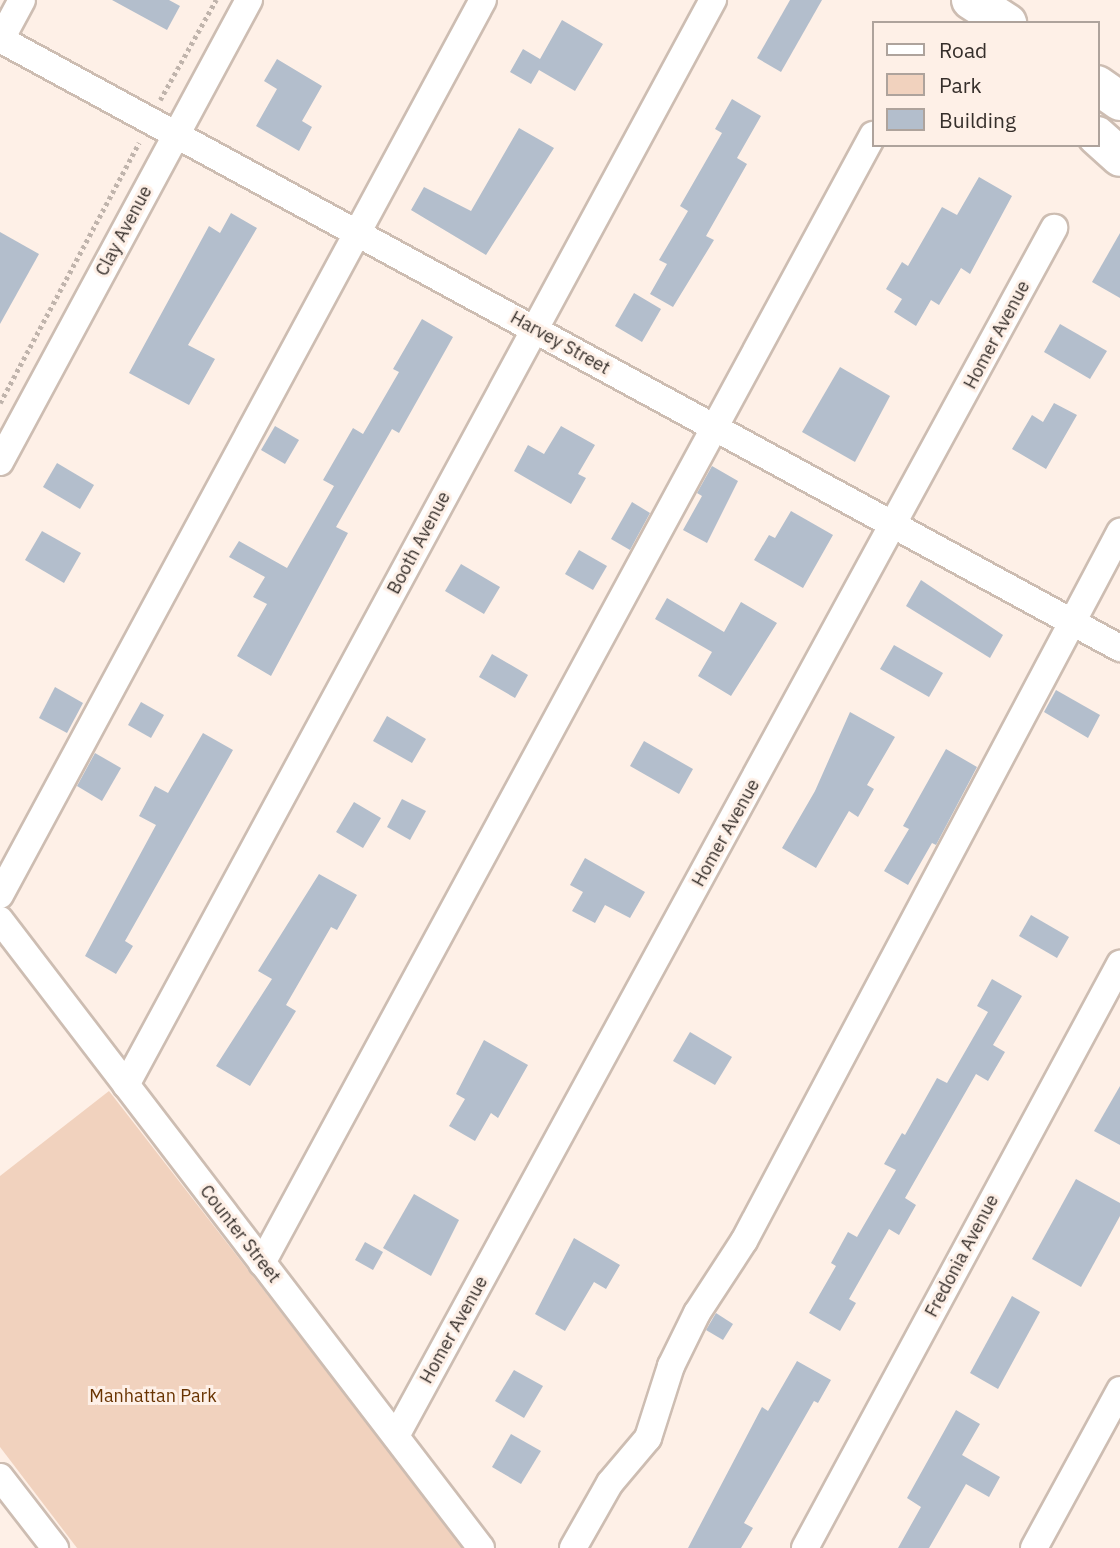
<!DOCTYPE html>
<style>
body{margin:0}
#map{position:relative;width:1120px;height:1548px;overflow:hidden;background:#fef0e7;font-family:"IBM Plex Sans",sans-serif}
div>[style]{position:absolute}
[style*='--x']{left:calc(var(--x)*1px);top:calc(var(--y)*1px);width:calc(var(--w)*1px);rotate:calc(var(--a)*1deg)}
.green>*{inset:0;background:#f1d2be}
.building>*{inset:0;background:#b3becc}
.path>*{height:4.5px;margin-top:-2.25px;transform-origin:0;background:repeating-linear-gradient(90deg,#c0b4ac 0 3.5px,transparent 0 7px)}
.roads{filter:drop-shadow(2px 0 #cdbdb2) drop-shadow(-2px 0 #cdbdb2) drop-shadow(0 2px #cdbdb2) drop-shadow(0 -2px #cdbdb2)}
.minor>*{height:26px;margin:-13px;padding:0 13px;transform-origin:13px;border-radius:13px;background:#fff}
.highway>*{height:38px;margin:-19px;padding:0 19px;transform-origin:19px;border-radius:19px;background:#fff}
span{translate:-50% -50%;white-space:nowrap;text-align:center;line-height:1.15;-webkit-text-stroke:6px #fef0e7;paint-order:stroke}
.street-label{font-size:18px;color:#362f2b}
.park-label{font-size:18px;color:#683301}
.legend{position:absolute;left:872px;top:21px;width:228px;height:126px;box-sizing:border-box;background:#fef0e7;border:2px solid #aea39c;margin:0;padding:9px 12px;list-style:none;font-size:21px;color:#362f2b}
.legend li{display:flex;align-items:center;gap:14px;height:35px}
.legend b{width:35px;border:2px solid #aea39c}
</style>
<div id="map">
<div class="green">
<i style="clip-path:polygon(109px 1091px,464px 1548px,77px 1548px,0 1447px,0 1176px)"></i>
</div>
<div class="building">
<i style="clip-path:polygon(112px 0,169px 0,180px 6px,167px 30px)"></i>
<i style="clip-path:polygon(790px 0,822px 0,781px 72px,757px 58px)"></i>
<i style="clip-path:polygon(562px 20px,603px 44px,575px 91px,539px 70px,531px 84px,510px 72px,523px 49px,540px 59px)"></i>
<i style="clip-path:polygon(277px 59px,322px 86px,302px 121px,312px 127px,299px 151px,256px 126px,277px 89px,264px 81px)"></i>
<i style="clip-path:polygon(732px 99px,761px 116px,737px 158px,747px 164px,706px 236px,714px 240px,673px 307px,650px 294px,667px 264px,659px 260px,688px 211px,680px 206px,722px 133px,715px 129px)"></i>
<i style="clip-path:polygon(519px 128px,554px 148px,486px 255px,411px 210px,424px 187px,471px 211px)"></i>
<i style="clip-path:polygon(979px 177px,1012px 196px,970px 274px,961px 268px,939px 305px,931px 300px,916px 326px,894px 312px,902px 299px,886px 289px,902px 262px,908px 266px,942px 207px,957px 215px)"></i>
<i style="clip-path:polygon(231px 213px,257px 228px,188px 345px,215px 359px,189px 405px,129px 373px,209px 226px,220px 233px)"></i>
<i style="clip-path:polygon(0 232px,39px 254px,0 324px)"></i>
<i style="clip-path:polygon(1120px 233px,1120px 298px,1092px 282px)"></i>
<i style="clip-path:polygon(634px 293px,661px 309px,642px 342px,615px 326px)"></i>
<i style="clip-path:polygon(422px 319px,453px 337px,399px 433px,392px 429px,336px 527px,348px 533px,271px 676px,237px 656px,267px 604px,253px 597px,265px 577px,229px 557px,239px 541px,287px 568px,334px 486px,323px 480px,353px 428px,363px 434px,399px 372px,393px 369px)"></i>
<i style="clip-path:polygon(1060px 324px,1107px 351px,1090px 379px,1044px 352px)"></i>
<i style="clip-path:polygon(840px 367px,890px 396px,855px 462px,802px 432px)"></i>
<i style="clip-path:polygon(1054px 403px,1077px 415px,1046px 469px,1012px 449px,1032px 415px,1043px 422px)"></i>
<i style="clip-path:polygon(275px 426px,299px 440px,285px 464px,261px 450px)"></i>
<i style="clip-path:polygon(561px 426px,595px 445px,578px 474px,586px 478px,571px 504px,514px 471px,528px 445px,544px 454px)"></i>
<i style="clip-path:polygon(57px 463px,94px 485px,80px 509px,43px 487px)"></i>
<i style="clip-path:polygon(712px 466px,738px 481px,707px 543px,683px 530px,702px 496px,697px 493px)"></i>
<i style="clip-path:polygon(632px 502px,650px 513px,630px 550px,611px 539px)"></i>
<i style="clip-path:polygon(791px 511px,833px 535px,803px 588px,754px 560px,769px 535px,775px 538px)"></i>
<i style="clip-path:polygon(42px 531px,81px 553px,64px 583px,25px 560px)"></i>
<i style="clip-path:polygon(579px 550px,607px 566px,593px 590px,565px 574px)"></i>
<i style="clip-path:polygon(461px 564px,500px 587px,484px 614px,445px 591px)"></i>
<i style="clip-path:polygon(921px 580px,1003px 635px,990px 658px,906px 606px)"></i>
<i style="clip-path:polygon(667px 598px,724px 632px,741px 602px,777px 623px,731px 696px,698px 676px,712px 652px,655px 619px)"></i>
<i style="clip-path:polygon(894px 645px,943px 673px,929px 697px,880px 669px)"></i>
<i style="clip-path:polygon(492px 654px,528px 675px,515px 698px,479px 677px)"></i>
<i style="clip-path:polygon(55px 687px,83px 703px,67px 733px,39px 718px)"></i>
<i style="clip-path:polygon(1056px 690px,1100px 715px,1088px 738px,1044px 712px)"></i>
<i style="clip-path:polygon(141px 702px,164px 715px,151px 738px,128px 725px)"></i>
<i style="clip-path:polygon(850px 712px,895px 737px,867px 785px,874px 789px,858px 817px,849px 811px,816px 868px,782px 848px,815px 791px)"></i>
<i style="clip-path:polygon(387px 716px,426px 739px,412px 763px,373px 741px)"></i>
<i style="clip-path:polygon(203px 733px,233px 750px,125px 941px,133px 946px,116px 974px,85px 956px,156px 825px,139px 816px,155px 786px,168px 793px)"></i>
<i style="clip-path:polygon(644px 741px,693px 769px,679px 794px,630px 766px)"></i>
<i style="clip-path:polygon(946px 749px,977px 767px,936px 845px,932px 843px,908px 885px,884px 871px,909px 829px,903px 826px)"></i>
<i style="clip-path:polygon(95px 753px,121px 768px,102px 801px,77px 786px)"></i>
<i style="clip-path:polygon(402px 799px,426px 811px,410px 840px,387px 827px)"></i>
<i style="clip-path:polygon(354px 802px,381px 818px,363px 848px,336px 832px)"></i>
<i style="clip-path:polygon(585px 858px,645px 892px,630px 918px,605px 905px,595px 923px,572px 911px,583px 892px,570px 885px)"></i>
<i style="clip-path:polygon(319px 874px,357px 895px,337px 930px,331px 927px,286px 1005px,296px 1011px,250px 1086px,216px 1066px,272px 979px,258px 971px)"></i>
<i style="clip-path:polygon(1031px 915px,1069px 937px,1057px 958px,1019px 936px)"></i>
<i style="clip-path:polygon(992px 979px,1022px 996px,993px 1045px,1005px 1052px,988px 1081px,976px 1074px,905px 1198px,916px 1205px,899px 1235px,889px 1229px,849px 1299px,856px 1303px,840px 1331px,809px 1313px,836px 1266px,831px 1263px,848px 1232px,857px 1237px,896px 1170px,884px 1164px,902px 1133px,905px 1135px,937px 1078px,947px 1083px,988px 1012px,977px 1006px)"></i>
<i style="clip-path:polygon(690px 1032px,732px 1057px,715px 1085px,673px 1061px)"></i>
<i style="clip-path:polygon(484px 1040px,528px 1065px,498px 1118px,491px 1113px,475px 1141px,449px 1126px,465px 1099px,456px 1094px)"></i>
<i style="clip-path:polygon(1120px 1086px,1120px 1145px,1094px 1131px)"></i>
<i style="clip-path:polygon(1076px 1179px,1120px 1203px,1120px 1216px,1081px 1287px,1032px 1259px)"></i>
<i style="clip-path:polygon(414px 1194px,459px 1220px,431px 1276px,383px 1248px)"></i>
<i style="clip-path:polygon(574px 1238px,620px 1265px,606px 1289px,594px 1282px,565px 1331px,535px 1314px)"></i>
<i style="clip-path:polygon(365px 1242px,383px 1252px,373px 1270px,355px 1260px)"></i>
<i style="clip-path:polygon(1012px 1296px,1040px 1312px,998px 1389px,970px 1373px)"></i>
<i style="clip-path:polygon(716px 1313px,733px 1324px,723px 1340px,706px 1330px)"></i>
<i style="clip-path:polygon(797px 1361px,831px 1380px,818px 1403px,814px 1401px,744px 1523px,753px 1528px,741px 1548px,688px 1548px,762px 1407px,768px 1411px)"></i>
<i style="clip-path:polygon(514px 1370px,543px 1386px,524px 1418px,495px 1401px)"></i>
<i style="clip-path:polygon(956px 1410px,980px 1424px,962px 1455px,1000px 1477px,989px 1497px,966px 1484px,929px 1548px,898px 1548px,921px 1507px,907px 1498px)"></i>
<i style="clip-path:polygon(511px 1434px,541px 1451px,521px 1484px,492px 1467px)"></i>
</div>
<div class="path">
<i style="--x:160;--y:100;--w:115;--a:-60.8"></i>
<i style="--x:0;--y:403;--w:295;--a:-61.9"></i>
</div>
<div class="roads">
<div class="minor">
<i style="--x:0;--y:39;--w:1275;--a:28.54"></i>
<i style="--x:1;--y:39;--w:44;--a:-61.7"></i>
<i style="--x:0;--y:462;--w:525;--a:-61.68"></i>
<i style="--x:0;--y:895;--w:1017;--a:-61.65"></i>
<i style="--x:0;--y:920;--w:791;--a:52.55"></i>
<i style="--x:126;--y:1085;--w:1234;--a:-61.59"></i>
<i style="--x:262;--y:1263;--w:1283;--a:-61.56"></i>
<i style="--x:396;--y:1436;--w:1376;--a:-61.42"></i>
<i style="--x:0;--y:1477;--w:90;--a:52.2"></i>
<i style="--x:573;--y:1548;--w:75;--a:-60.4"></i>
<i style="--x:610;--y:1483;--w:59;--a:-49.8"></i>
<i style="--x:648;--y:1438;--w:76;--a:-72.3"></i>
<i style="--x:671;--y:1366;--w:59;--a:-63.9"></i>
<i style="--x:697;--y:1313;--w:86;--a:-56.9"></i>
<i style="--x:744;--y:1241;--w:803;--a:-62.06"></i>
<i style="--x:805;--y:1548;--w:664;--a:-61.66"></i>
<i style="--x:1034;--y:1548;--w:180;--a:-61.4"></i>
</div>
<div class="highway">
<i style="--x:971;--y:0;--w:43;--a:32.6"></i>
<i style="--x:1097;--y:85;--w:28;--a:35"></i>
<i style="--x:1097;--y:136;--w:31;--a:42"></i>
</div>
</div>
<div class="street-label">
<span style="left:124px;top:231px;rotate:-62deg">Clay Avenue</span>
<span style="left:997px;top:335px;rotate:-62deg">Homer Avenue</span>
<span style="left:560px;top:343px;rotate:29deg">Harvey Street</span>
<span style="left:419px;top:543px;rotate:-62deg">Booth Avenue</span>
<span style="left:726px;top:833px;rotate:-61deg">Homer Avenue</span>
<span style="left:240px;top:1234px;rotate:52deg">Counter Street</span>
<span style="left:962px;top:1256px;rotate:-62deg">Fredonia Avenue</span>
<span style="left:454px;top:1330px;rotate:-61deg">Homer Avenue</span>
</div>
<div class="park-label">
<span style="left:153px;top:1396px">Manhattan Park</span>
</div>
<ul class="legend">
<li><b style="height:9px;background:#fff"></b>Road</li>
<li><b style="height:19px;background:#f1d2be"></b>Park</li>
<li><b style="height:19px;background:#b3becc"></b>Building</li>
</ul>
</div>
